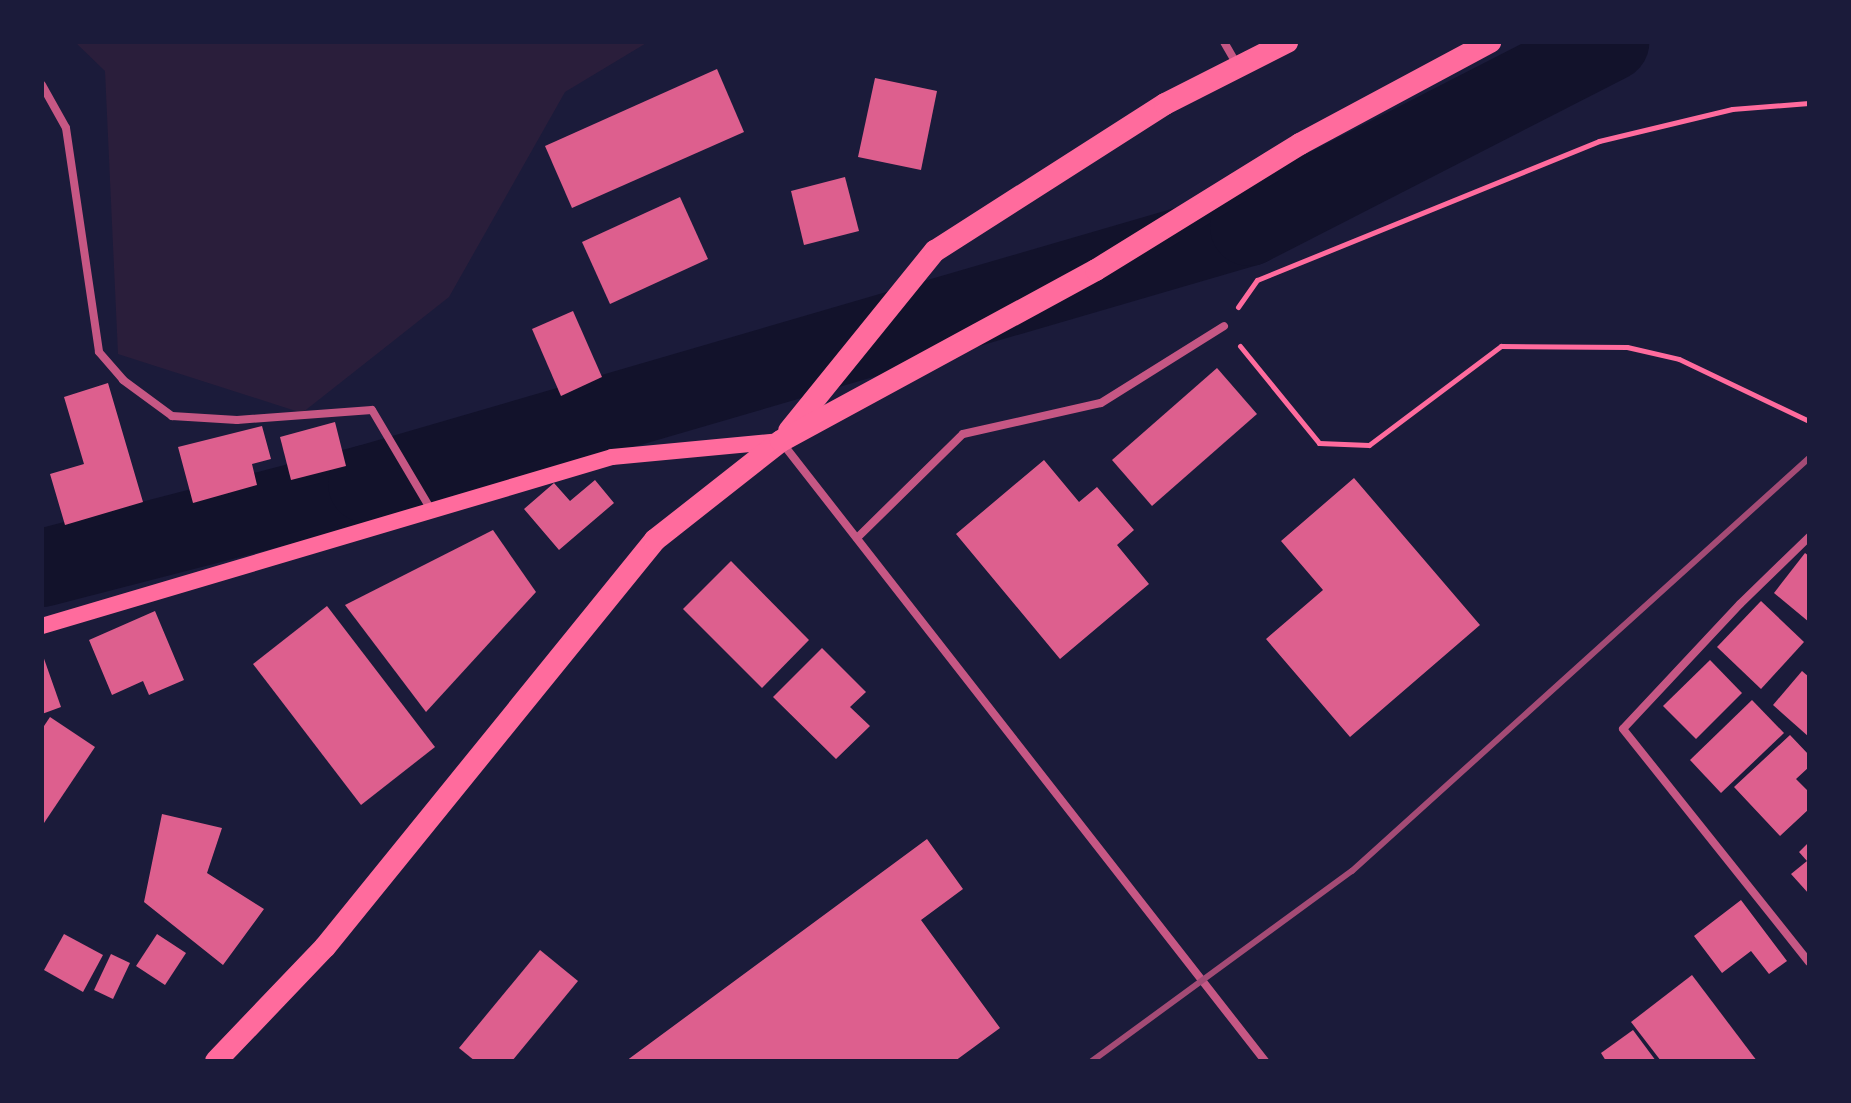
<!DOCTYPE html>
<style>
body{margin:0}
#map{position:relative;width:1851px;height:1103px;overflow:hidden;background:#1b1b3a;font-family:"DM Sans",sans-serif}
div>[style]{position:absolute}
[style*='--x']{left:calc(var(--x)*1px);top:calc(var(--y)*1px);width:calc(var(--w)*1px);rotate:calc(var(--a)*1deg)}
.green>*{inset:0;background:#2a1e3b}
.river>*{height:78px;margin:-39px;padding:0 39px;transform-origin:39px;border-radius:39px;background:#12122b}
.building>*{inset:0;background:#dd5f8e}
.path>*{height:5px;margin:-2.5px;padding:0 2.5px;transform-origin:2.5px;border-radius:2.5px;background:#ff6b9d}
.minor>*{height:8px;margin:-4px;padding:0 4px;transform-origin:4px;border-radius:4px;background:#c65784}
.secondary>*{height:16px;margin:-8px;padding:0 8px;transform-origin:8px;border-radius:8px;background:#ff6b9d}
.trunk>*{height:22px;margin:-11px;padding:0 11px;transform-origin:11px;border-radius:11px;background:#ff6b9d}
.rail>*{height:6px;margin:-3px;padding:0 3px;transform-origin:3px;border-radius:3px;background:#a44b75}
span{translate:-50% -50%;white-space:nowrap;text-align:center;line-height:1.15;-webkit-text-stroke:8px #1b1b3a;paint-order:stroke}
.frame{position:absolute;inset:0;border:44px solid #1b1b3a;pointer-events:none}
</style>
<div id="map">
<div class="green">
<i style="clip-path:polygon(75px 42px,648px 42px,565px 92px,449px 297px,302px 413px,118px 354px,105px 71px)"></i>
</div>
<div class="river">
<i style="--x:42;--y:568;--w:336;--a:-14.5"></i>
<i style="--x:367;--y:484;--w:919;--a:-16.25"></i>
<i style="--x:1249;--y:227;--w:406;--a:-27.1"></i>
</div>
<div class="building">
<i style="clip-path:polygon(717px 69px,744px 132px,572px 208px,545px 146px)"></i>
<i style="clip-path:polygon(875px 78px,937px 91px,921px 170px,858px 157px)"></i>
<i style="clip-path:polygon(845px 177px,859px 231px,804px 245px,791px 191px)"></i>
<i style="clip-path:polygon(680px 197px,708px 259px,610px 304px,582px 242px)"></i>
<i style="clip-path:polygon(573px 311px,602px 377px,561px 396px,532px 329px)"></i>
<i style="clip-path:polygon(1217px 368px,1257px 414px,1152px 506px,1112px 460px)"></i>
<i style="clip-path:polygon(108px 383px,143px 502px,65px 525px,50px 474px,84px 464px,64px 397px)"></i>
<i style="clip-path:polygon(335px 422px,346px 466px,291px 480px,280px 437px)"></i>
<i style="clip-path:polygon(262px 426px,271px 459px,252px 464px,257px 485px,193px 503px,178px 447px)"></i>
<i style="clip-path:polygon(1044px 460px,1079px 502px,1097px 487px,1134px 530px,1117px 545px,1149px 584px,1060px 659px,956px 534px)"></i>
<i style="clip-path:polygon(1354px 478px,1480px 625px,1350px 737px,1266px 639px,1323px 590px,1281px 541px)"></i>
<i style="clip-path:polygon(595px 480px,614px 503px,559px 550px,524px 509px,554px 483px,570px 501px)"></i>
<i style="clip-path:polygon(493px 530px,536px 592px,426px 712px,345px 605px)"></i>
<i style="clip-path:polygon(1805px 553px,1809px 556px,1809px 622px,1774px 593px)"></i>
<i style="clip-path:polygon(731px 561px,809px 640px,762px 688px,683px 609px)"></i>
<i style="clip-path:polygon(1761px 601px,1804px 642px,1761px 689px,1717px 647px)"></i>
<i style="clip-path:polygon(327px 606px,435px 747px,361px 805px,253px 664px)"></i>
<i style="clip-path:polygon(155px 611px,184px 680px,149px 695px,143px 681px,112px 695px,89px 640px)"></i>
<i style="clip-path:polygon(822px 648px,866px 692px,850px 707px,870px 726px,836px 759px,773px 697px)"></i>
<i style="clip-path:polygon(42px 653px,61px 707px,42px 714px)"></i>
<i style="clip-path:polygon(1710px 660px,1742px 693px,1696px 739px,1663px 706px)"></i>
<i style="clip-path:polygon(1802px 671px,1809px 677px,1809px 737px,1773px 705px)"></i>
<i style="clip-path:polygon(1752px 700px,1784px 733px,1721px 793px,1690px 760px)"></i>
<i style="clip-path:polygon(50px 717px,95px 747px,42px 826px,42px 729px)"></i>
<i style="clip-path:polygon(1790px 735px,1809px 755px,1809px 767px,1796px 779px,1809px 792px,1809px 809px,1780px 836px,1734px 787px)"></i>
<i style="clip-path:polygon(162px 814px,222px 828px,207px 873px,264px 909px,223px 965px,144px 902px)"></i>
<i style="clip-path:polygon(927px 839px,963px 889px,921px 920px,1000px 1028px,955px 1061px,626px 1061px)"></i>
<i style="clip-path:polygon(1809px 842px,1809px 894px,1791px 874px,1807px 861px,1799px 852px)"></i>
<i style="clip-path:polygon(1741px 900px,1787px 961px,1769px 974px,1751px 951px,1722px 973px,1694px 936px)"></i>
<i style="clip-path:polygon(64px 934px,103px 955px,83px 992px,44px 970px)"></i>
<i style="clip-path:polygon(157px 934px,186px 953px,165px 985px,136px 966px)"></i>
<i style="clip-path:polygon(540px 950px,578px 981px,512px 1061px,475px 1061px,459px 1048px)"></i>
<i style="clip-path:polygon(111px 954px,130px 963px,113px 999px,94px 990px)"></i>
<i style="clip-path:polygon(1692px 975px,1757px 1061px,1661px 1061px,1631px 1022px)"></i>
<i style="clip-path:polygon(1633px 1030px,1656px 1061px,1606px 1061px,1601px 1053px)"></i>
</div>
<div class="path">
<i style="--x:1238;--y:307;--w:33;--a:-55"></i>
<i style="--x:1257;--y:280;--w:369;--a:-22.1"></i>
<i style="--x:1599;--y:141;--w:137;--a:-13.5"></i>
<i style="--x:1732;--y:109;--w:77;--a:-4.5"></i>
<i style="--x:1240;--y:346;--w:125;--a:50.8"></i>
<i style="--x:1319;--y:443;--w:50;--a:2.3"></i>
<i style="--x:1369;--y:445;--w:165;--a:-36.9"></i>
<i style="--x:1501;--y:346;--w:126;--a:0.5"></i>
<i style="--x:1627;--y:347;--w:53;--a:13"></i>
<i style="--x:1679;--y:359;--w:144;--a:25.5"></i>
</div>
<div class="minor">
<i style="--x:1224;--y:42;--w:28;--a:60"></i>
<i style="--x:42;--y:85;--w:49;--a:60.8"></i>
<i style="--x:66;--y:128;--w:226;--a:81.6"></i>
<i style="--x:99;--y:352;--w:37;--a:49"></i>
<i style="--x:123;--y:380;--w:61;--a:36.3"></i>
<i style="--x:172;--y:416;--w:65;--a:3.5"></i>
<i style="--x:237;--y:420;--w:135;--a:-4.2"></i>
<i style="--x:372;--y:410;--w:114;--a:59.4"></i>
<i style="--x:783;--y:444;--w:783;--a:52"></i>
<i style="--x:1809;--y:537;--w:96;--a:135.8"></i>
<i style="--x:1740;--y:604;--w:171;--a:133.1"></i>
<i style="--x:1623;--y:729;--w:298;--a:51.4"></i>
<i style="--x:857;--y:538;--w:148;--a:-44.5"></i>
<i style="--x:963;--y:434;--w:141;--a:-12.7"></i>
<i style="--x:1101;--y:403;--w:145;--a:-32"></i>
</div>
<div class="secondary">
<i style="--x:42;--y:626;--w:595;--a:-16.51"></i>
<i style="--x:612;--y:457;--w:170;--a:-5.4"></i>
</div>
<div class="trunk">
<i style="--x:789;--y:431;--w:232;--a:-51"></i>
<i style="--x:935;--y:251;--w:273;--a:-32.6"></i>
<i style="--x:1165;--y:104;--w:137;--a:-26.9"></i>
<i style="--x:216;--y:1061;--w:158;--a:-46.3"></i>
<i style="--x:325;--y:947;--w:524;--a:-50.96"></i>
<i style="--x:655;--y:540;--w:160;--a:-38.2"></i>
<i style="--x:781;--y:441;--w:358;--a:-28.5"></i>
<i style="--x:1096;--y:270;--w:240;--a:-31.7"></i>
<i style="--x:1300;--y:144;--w:216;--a:-28.2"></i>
</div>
<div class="rail">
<i style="--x:1092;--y:1061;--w:322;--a:-36.2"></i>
<i style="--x:1352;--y:871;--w:616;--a:-42.1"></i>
</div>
<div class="frame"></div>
</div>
